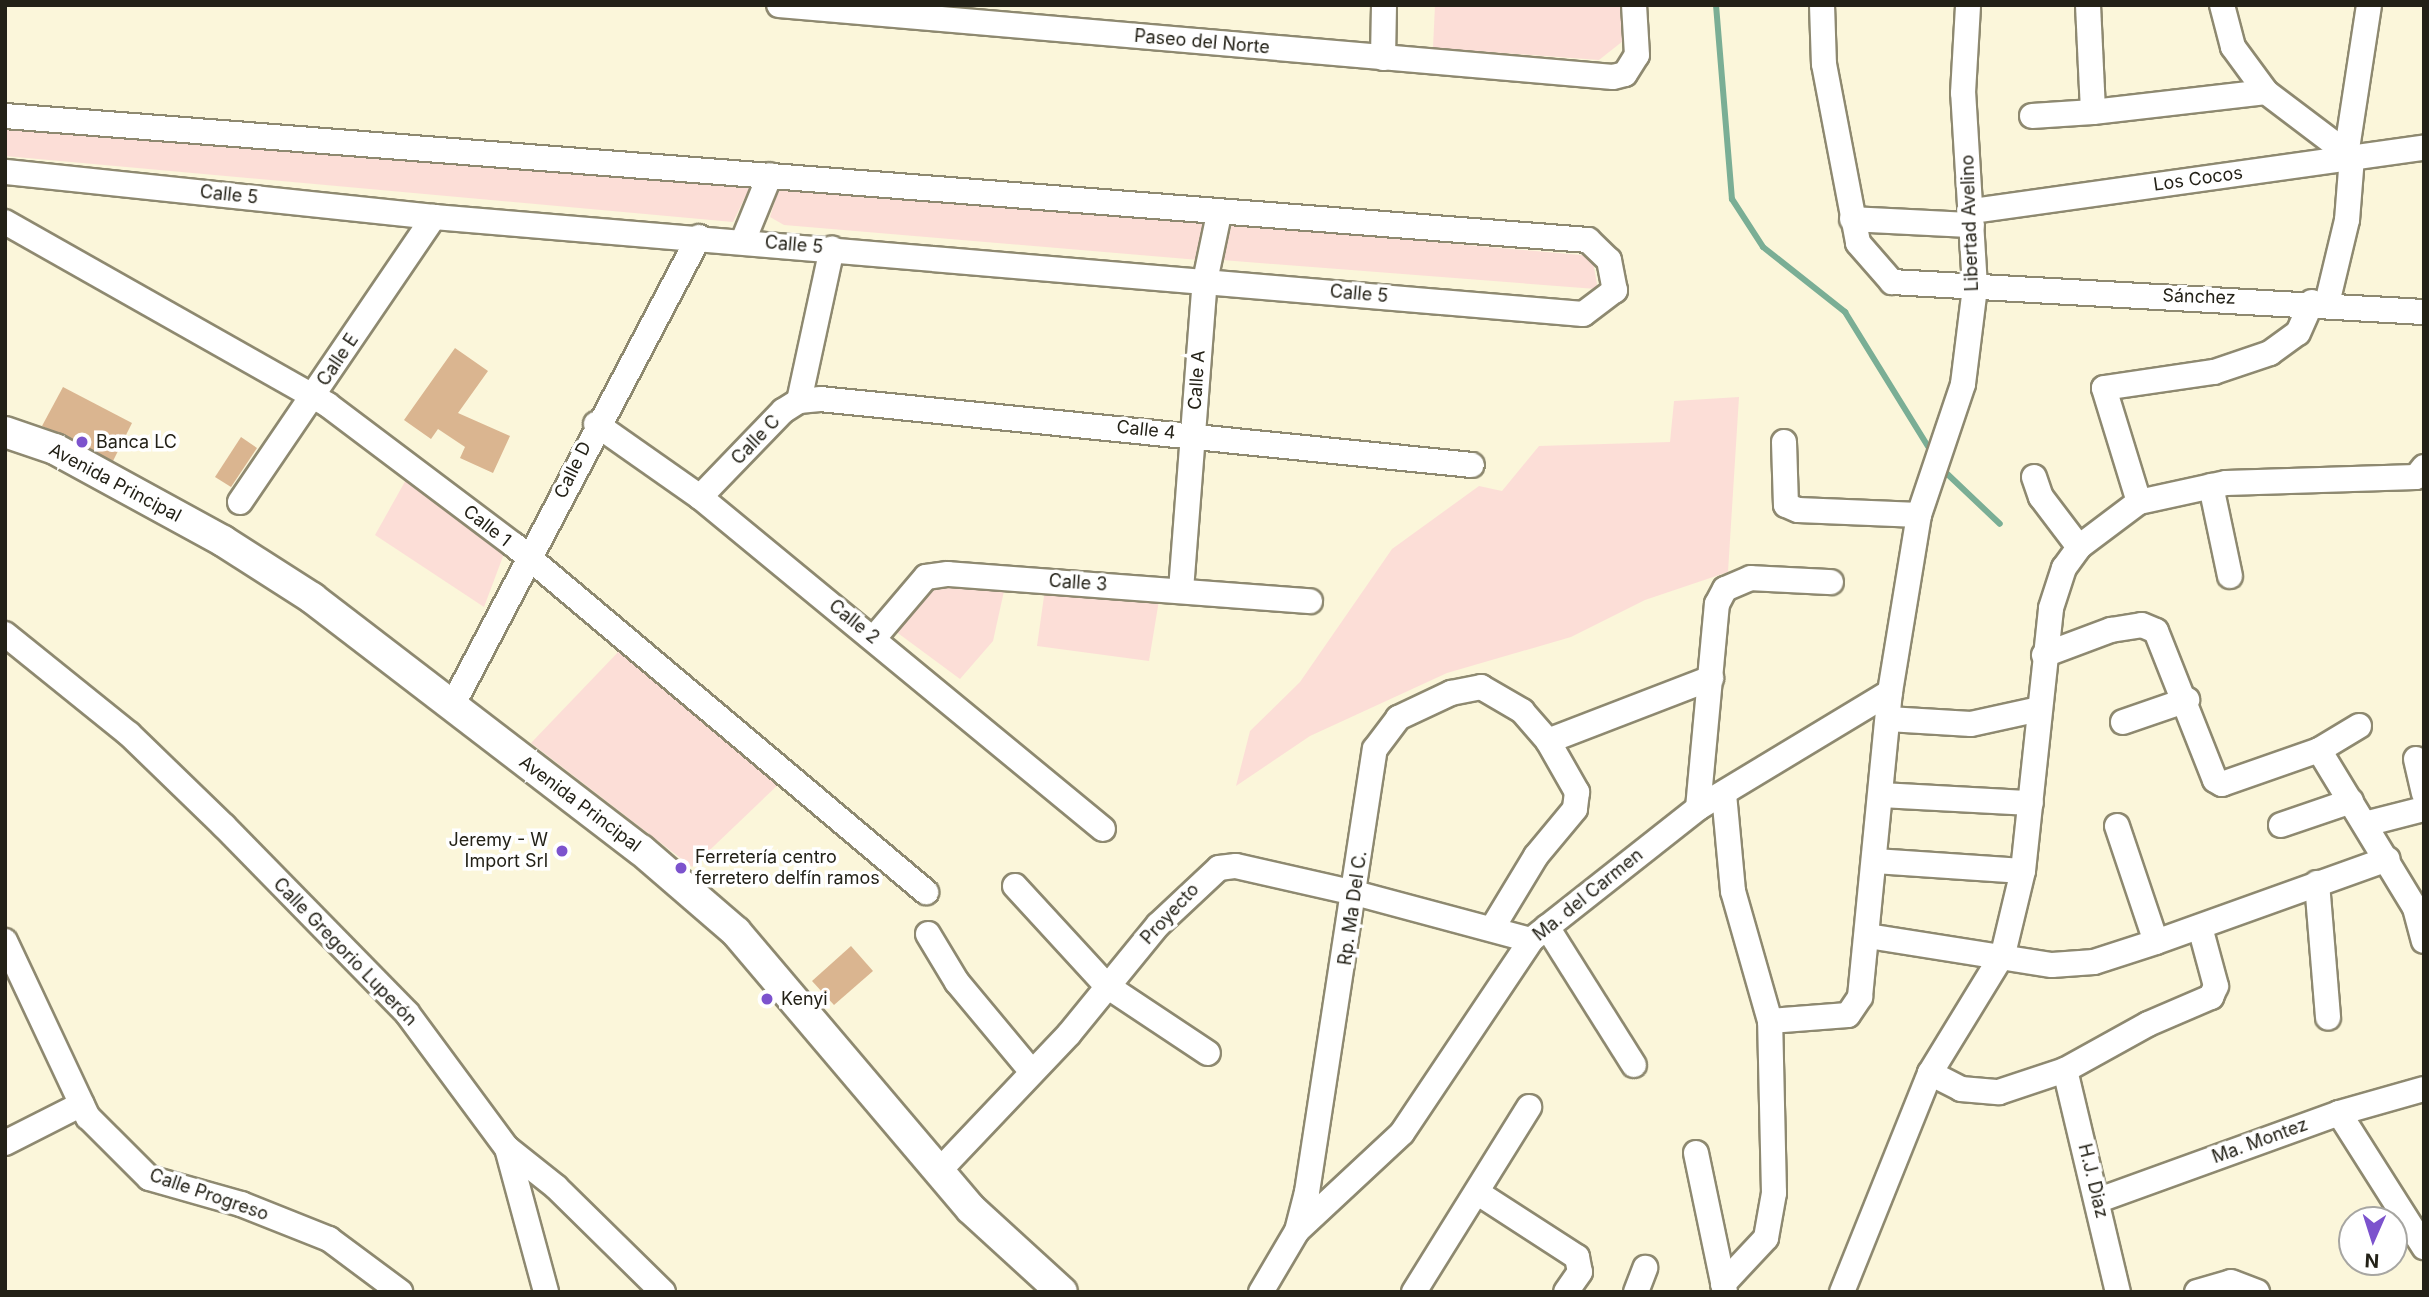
<!DOCTYPE html>
<meta charset="utf-8">
<style>
body{margin:0}
#map{position:relative;width:2429px;height:1297px;overflow:hidden;background:#fbf6da;font-family:Inter,sans-serif}
div>[style]{position:absolute}
[style*='--x']{left:calc(var(--x)*1px);top:calc(var(--y)*1px);width:calc(var(--w)*1px);rotate:calc(var(--a)*1deg)}
.green>*{inset:0;background:#fcded7}
.stream>*{height:6px;margin:-3px;padding:0 3px;transform-origin:3px;border-radius:3px;background:#7aae95}
.building>*{inset:0;background:#dab590}
.roads{filter:drop-shadow(2px 0 #8e8970) drop-shadow(-2px 0 #8e8970) drop-shadow(0 2px #8e8970) drop-shadow(0 -2px #8e8970)}
.minor>*{height:24px;margin:-12px;padding:0 12px;transform-origin:12px;border-radius:12px;background:#fff}
.tertiary>*{height:30px;margin:-15px;padding:0 15px;transform-origin:15px;border-radius:15px;background:#fff}
.dots>*{width:19px;height:19px;translate:-50% -50%;box-sizing:border-box;border:4px solid #fff;border-radius:50%}
span{translate:-50% -50%;white-space:nowrap;text-align:center;line-height:1.15;-webkit-text-stroke:7px #fff;paint-order:stroke}
.street-label{font-size:18px;color:#232117}
.poi-label{font-size:18px;color:#232117}
.left{translate:0 -50%;text-align:left}
.right{translate:-100% -50%;text-align:right}
.frame{position:absolute;inset:0;border:7px solid #232117;pointer-events:none}
.north{position:absolute;left:2338px;top:1206px;width:70px;height:70px;box-sizing:border-box;background:#fff;border:2px solid #a7a6a2;border-radius:50%;rotate:183deg;font-size:19px;font-weight:700;line-height:28px;text-align:center;color:#232117}
.north::after{content:'';display:block;margin:auto;width:24px;height:32px;background:#7c53cd;clip-path:polygon(50% 0,100% 100%,50% 72%,0 100%)}
</style>
<div id="map">
<div class="green">
<i style="clip-path:polygon(1435px 5px,1622px 5px,1623px 41px,1599px 60px,1433px 48px)"></i>
<i style="clip-path:polygon(5px 117px,753px 181px,733px 222px,5px 156px)"></i>
<i style="clip-path:polygon(788px 185px,1208px 213px,1199px 260px,784px 225px,770px 217px,778px 191px)"></i>
<i style="clip-path:polygon(1232px 224px,1592px 256px,1600px 301px,1596px 289px,1222px 260px)"></i>
<i style="clip-path:polygon(1739px 397px,1728px 572px,1645px 600px,1571px 637px,1447px 673px,1310px 736px,1236px 786px,1250px 731px,1300px 682px,1392px 549px,1479px 486px,1502px 491px,1539px 446px,1670px 442px,1674px 401px)"></i>
<i style="clip-path:polygon(407px 478px,505px 551px,484px 607px,375px 535px)"></i>
<i style="clip-path:polygon(928px 578px,1006px 582px,993px 641px,960px 679px,891px 628px)"></i>
<i style="clip-path:polygon(1046px 582px,1160px 594px,1149px 661px,1037px 646px)"></i>
<i style="clip-path:polygon(622px 648px,782px 781px,692px 867px,531px 743px)"></i>
</div>
<div class="stream">
<i style="--x:1716;--y:5;--w:195;--a:85.3"></i>
<i style="--x:1732;--y:199;--w:57;--a:57.1"></i>
<i style="--x:1763;--y:247;--w:105;--a:38.4"></i>
<i style="--x:1845;--y:312;--w:166;--a:58.3"></i>
<i style="--x:1941;--y:468;--w:81;--a:43.5"></i>
</div>
<div class="building">
<i style="clip-path:polygon(455px 348px,488px 371px,458px 413px,510px 436px,493px 473px,460px 458px,465px 447px,438px 429px,431px 439px,404px 420px)"></i>
<i style="clip-path:polygon(63px 387px,132px 423px,113px 461px,42px 426px)"></i>
<i style="clip-path:polygon(241px 437px,257px 448px,231px 487px,215px 477px)"></i>
<i style="clip-path:polygon(851px 946px,873px 971px,834px 1005px,812px 981px)"></i>
</div>
<div class="roads">
<div class="minor">
<i style="--x:779;--y:5;--w:837;--a:4.93"></i>
<i style="--x:1613;--y:77;--w:12;--a:-14"></i>
<i style="--x:1625;--y:74;--w:22;--a:-58"></i>
<i style="--x:1637;--y:55;--w:50;--a:-93.4"></i>
<i style="--x:1822;--y:5;--w:59;--a:88.1"></i>
<i style="--x:1824;--y:64;--w:182;--a:79.2"></i>
<i style="--x:1858;--y:243;--w:52;--a:48.9"></i>
<i style="--x:1892;--y:282;--w:533;--a:3.23"></i>
<i style="--x:2088;--y:5;--w:107;--a:87.3"></i>
<i style="--x:2093;--y:112;--w:174;--a:-6.6"></i>
<i style="--x:2222;--y:5;--w:43;--a:75.3"></i>
<i style="--x:2233;--y:47;--w:56;--a:53.7"></i>
<i style="--x:2266;--y:92;--w:108;--a:37.1"></i>
<i style="--x:2352;--y:157;--w:63;--a:94.5"></i>
<i style="--x:2347;--y:220;--w:85;--a:103.5"></i>
<i style="--x:1383;--y:58;--w:53;--a:-88.9"></i>
<i style="--x:5;--y:116;--w:1588;--a:4.48"></i>
<i style="--x:1588;--y:240;--w:29;--a:44"></i>
<i style="--x:1609;--y:260;--w:31;--a:79"></i>
<i style="--x:1615;--y:290;--w:40;--a:143"></i>
<i style="--x:1583;--y:314;--w:1153;--a:-175.17"></i>
<i style="--x:434;--y:217;--w:431;--a:-174"></i>
<i style="--x:2032;--y:116;--w:61;--a:-3.8"></i>
<i style="--x:2347;--y:149;--w:146;--a:-81.3"></i>
<i style="--x:1973;--y:211;--w:455;--a:-8"></i>
<i style="--x:1852;--y:219;--w:120;--a:2.9"></i>
<i style="--x:5;--y:222;--w:371;--a:29.5"></i>
<i style="--x:328;--y:405;--w:233;--a:37"></i>
<i style="--x:514;--y:545;--w:539;--a:40.11"></i>
<i style="--x:743;--y:241;--w:71;--a:-67.8"></i>
<i style="--x:799;--y:401;--w:156;--a:-77.8"></i>
<i style="--x:596;--y:424;--w:127;--a:35.1"></i>
<i style="--x:700;--y:497;--w:522;--a:39.48"></i>
<i style="--x:1784;--y:442;--w:63;--a:88.2"></i>
<i style="--x:1786;--y:505;--w:13;--a:23"></i>
<i style="--x:1798;--y:510;--w:121;--a:2.4"></i>
<i style="--x:2034;--y:477;--w:21;--a:71"></i>
<i style="--x:2041;--y:497;--w:63;--a:52.8"></i>
<i style="--x:2211;--y:486;--w:92;--a:78.1"></i>
<i style="--x:700;--y:497;--w:120;--a:-46"></i>
<i style="--x:783;--y:411;--w:19;--a:-32"></i>
<i style="--x:799;--y:401;--w:21;--a:-5"></i>
<i style="--x:820;--y:399;--w:655;--a:5.78"></i>
<i style="--x:240;--y:502;--w:345;--a:-55.8"></i>
<i style="--x:2139;--y:502;--w:119;--a:-107.1"></i>
<i style="--x:2104;--y:388;--w:111;--a:-8.3"></i>
<i style="--x:2214;--y:372;--w:59;--a:-18.7"></i>
<i style="--x:2270;--y:353;--w:34;--a:-36"></i>
<i style="--x:2298;--y:333;--w:34;--a:-66"></i>
<i style="--x:1181;--y:590;--w:310;--a:-85.6"></i>
<i style="--x:1205;--y:281;--w:68;--a:-78.2"></i>
<i style="--x:5;--y:634;--w:159;--a:38.9"></i>
<i style="--x:129;--y:734;--w:132;--a:44.1"></i>
<i style="--x:224;--y:826;--w:262;--a:45.6"></i>
<i style="--x:407;--y:1013;--w:168;--a:53.5"></i>
<i style="--x:507;--y:1148;--w:63;--a:38.5"></i>
<i style="--x:556;--y:1187;--w:150;--a:44.5"></i>
<i style="--x:874;--y:638;--w:80;--a:-49.6"></i>
<i style="--x:926;--y:577;--w:22;--a:-8"></i>
<i style="--x:948;--y:574;--w:363;--a:4.3"></i>
<i style="--x:2044;--y:655;--w:72;--a:-20.5"></i>
<i style="--x:2111;--y:630;--w:31;--a:-9"></i>
<i style="--x:2142;--y:625;--w:15;--a:23"></i>
<i style="--x:2156;--y:631;--w:160;--a:68.4"></i>
<i style="--x:2215;--y:780;--w:8;--a:30"></i>
<i style="--x:2222;--y:784;--w:103;--a:-19.3"></i>
<i style="--x:452;--y:706;--w:530;--a:-62.23"></i>
<i style="--x:1888;--y:719;--w:83;--a:3.4"></i>
<i style="--x:1971;--y:724;--w:70;--a:-12.4"></i>
<i style="--x:2123;--y:722;--w:68;--a:-19"></i>
<i style="--x:2359;--y:726;--w:47;--a:149"></i>
<i style="--x:2319;--y:750;--w:185;--a:58.7"></i>
<i style="--x:2415;--y:908;--w:34;--a:75"></i>
<i style="--x:1548;--y:741;--w:175;--a:-21.1"></i>
<i style="--x:2416;--y:759;--w:35;--a:77"></i>
<i style="--x:1881;--y:795;--w:150;--a:3.1"></i>
<i style="--x:1698;--y:808;--w:205;--a:-84.7"></i>
<i style="--x:1717;--y:604;--w:17;--a:-62"></i>
<i style="--x:1725;--y:589;--w:28;--a:-23"></i>
<i style="--x:1751;--y:578;--w:80;--a:2.9"></i>
<i style="--x:2365;--y:824;--w:61;--a:-14.3"></i>
<i style="--x:2281;--y:825;--w:74;--a:-18.9"></i>
<i style="--x:2117;--y:826;--w:122;--a:71.4"></i>
<i style="--x:2156;--y:942;--w:246;--a:-19.7"></i>
<i style="--x:1875;--y:861;--w:148;--a:3.9"></i>
<i style="--x:2317;--y:883;--w:135;--a:85.3"></i>
<i style="--x:1015;--y:886;--w:136;--a:47.4"></i>
<i style="--x:1107;--y:986;--w:121;--a:33.6"></i>
<i style="--x:1547;--y:927;--w:163;--a:57.8"></i>
<i style="--x:928;--y:934;--w:56;--a:58.9"></i>
<i style="--x:957;--y:982;--w:117;--a:50.2"></i>
<i style="--x:1868;--y:936;--w:186;--a:9"></i>
<i style="--x:2052;--y:965;--w:42;--a:-4.1"></i>
<i style="--x:2094;--y:962;--w:65;--a:-17.9"></i>
<i style="--x:5;--y:941;--w:195;--a:64.8"></i>
<i style="--x:88;--y:1117;--w:86;--a:45"></i>
<i style="--x:149;--y:1178;--w:96;--a:15.8"></i>
<i style="--x:241;--y:1204;--w:95;--a:21.7"></i>
<i style="--x:329;--y:1239;--w:89;--a:36.7"></i>
<i style="--x:1770;--y:1021;--w:78;--a:-4.4"></i>
<i style="--x:1848;--y:1015;--w:22;--a:-56"></i>
<i style="--x:1860;--y:997;--w:306;--a:-84.4"></i>
<i style="--x:1890;--y:692;--w:179;--a:-80.7"></i>
<i style="--x:1919;--y:515;--w:138;--a:-71.4"></i>
<i style="--x:1963;--y:384;--w:98;--a:-82.9"></i>
<i style="--x:1975;--y:287;--w:194;--a:-93.5"></i>
<i style="--x:1963;--y:93;--w:88;--a:-86.7"></i>
<i style="--x:2065;--y:1070;--w:228;--a:76.6"></i>
<i style="--x:1930;--y:1073;--w:35;--a:27"></i>
<i style="--x:1961;--y:1089;--w:38;--a:5"></i>
<i style="--x:1999;--y:1092;--w:70;--a:-18.4"></i>
<i style="--x:2065;--y:1070;--w:95;--a:-29"></i>
<i style="--x:2148;--y:1024;--w:69;--a:-23.2"></i>
<i style="--x:2211;--y:997;--w:12;--a:-66"></i>
<i style="--x:2216;--y:986;--w:61;--a:-105.2"></i>
<i style="--x:2339;--y:1113;--w:159;--a:57.6"></i>
<i style="--x:5;--y:1143;--w:86;--a:-26.9"></i>
<i style="--x:507;--y:1148;--w:149;--a:74.8"></i>
<i style="--x:1696;--y:1153;--w:142;--a:78.2"></i>
<i style="--x:939;--y:1171;--w:189;--a:-46.5"></i>
<i style="--x:1069;--y:1034;--w:141;--a:-50.8"></i>
<i style="--x:1158;--y:925;--w:83;--a:-43.1"></i>
<i style="--x:1219;--y:868;--w:17;--a:-7"></i>
<i style="--x:1236;--y:866;--w:122;--a:12.8"></i>
<i style="--x:1355;--y:893;--w:182;--a:15"></i>
<i style="--x:1478;--y:1193;--w:118;--a:32.9"></i>
<i style="--x:1577;--y:1257;--w:15;--a:79"></i>
<i style="--x:1580;--y:1272;--w:24;--a:125"></i>
<i style="--x:2099;--y:1200;--w:255;--a:-19.9"></i>
<i style="--x:2339;--y:1113;--w:88;--a:-15.8"></i>
<i style="--x:1298;--y:1230;--w:142;--a:-43"></i>
<i style="--x:1402;--y:1133;--w:232;--a:-56.2"></i>
<i style="--x:1531;--y:940;--w:213;--a:-38.3"></i>
<i style="--x:1698;--y:808;--w:224;--a:-31.1"></i>
<i style="--x:1723;--y:1284;--w:63;--a:-46.9"></i>
<i style="--x:1766;--y:1238;--w:46;--a:-79.9"></i>
<i style="--x:1774;--y:1193;--w:172;--a:-91.3"></i>
<i style="--x:1770;--y:1021;--w:135;--a:-105.9"></i>
<i style="--x:1733;--y:891;--w:97;--a:-95.3"></i>
<i style="--x:1261;--y:1292;--w:71;--a:-59.5"></i>
<i style="--x:1297;--y:1231;--w:40;--a:-75.6"></i>
<i style="--x:1307;--y:1192;--w:448;--a:-81.3"></i>
<i style="--x:1375;--y:749;--w:39;--a:-53"></i>
<i style="--x:1398;--y:718;--w:59;--a:-25.3"></i>
<i style="--x:1451;--y:693;--w:31;--a:-11"></i>
<i style="--x:1481;--y:687;--w:48;--a:30.3"></i>
<i style="--x:1522;--y:711;--w:40;--a:49"></i>
<i style="--x:1548;--y:741;--w:59;--a:60.4"></i>
<i style="--x:1577;--y:792;--w:17;--a:97"></i>
<i style="--x:1575;--y:809;--w:61;--a:129.7"></i>
<i style="--x:1536;--y:856;--w:83;--a:121.2"></i>
<i style="--x:1414;--y:1292;--w:218;--a:-58.1"></i>
<i style="--x:1636;--y:1292;--w:26;--a:-69"></i>
<i style="--x:1842;--y:1292;--w:236;--a:-68.1"></i>
<i style="--x:1930;--y:1073;--w:140;--a:-58.5"></i>
<i style="--x:2003;--y:954;--w:85;--a:-76.5"></i>
<i style="--x:2023;--y:871;--w:264;--a:-83.9"></i>
<i style="--x:2051;--y:608;--w:42;--a:-72"></i>
<i style="--x:2064;--y:568;--w:26;--a:-54"></i>
<i style="--x:2079;--y:547;--w:75;--a:-36.9"></i>
<i style="--x:2139;--y:502;--w:89;--a:-12.3"></i>
<i style="--x:2226;--y:483;--w:190;--a:-1.8"></i>
<i style="--x:2416;--y:477;--w:13;--a:-51"></i>
<i style="--x:2197;--y:1292;--w:35;--a:-16"></i>
<i style="--x:2231;--y:1282;--w:28;--a:21"></i>
</div>
<div class="tertiary">
<i style="--x:5;--y:432;--w:53;--a:18.8"></i>
<i style="--x:55;--y:449;--w:192;--a:28.7"></i>
<i style="--x:223;--y:541;--w:106;--a:32.6"></i>
<i style="--x:312;--y:598;--w:414;--a:37.5"></i>
<i style="--x:641;--y:850;--w:125;--a:40.8"></i>
<i style="--x:736;--y:932;--w:363;--a:49.7"></i>
<i style="--x:971;--y:1209;--w:123;--a:42.4"></i>
</div>
</div>
<div class="dots">
<i style="left:82px;top:442px;background:#7c53cd"></i>
<i style="left:562px;top:851px;background:#7c53cd"></i>
<i style="left:681px;top:868px;background:#7c53cd"></i>
<i style="left:767px;top:999px;background:#7c53cd"></i>
</div>
<div class="street-label">
<span style="left:1202px;top:42px;rotate:5deg">Paseo del Norte</span>
<span style="left:2198px;top:179px;rotate:-8deg">Los Cocos</span>
<span style="left:229px;top:195px;rotate:6deg">Calle 5</span>
<span style="left:1970px;top:223px;rotate:-92deg">Libertad Avelino</span>
<span style="left:794px;top:245px;rotate:5deg">Calle 5</span>
<span style="left:1359px;top:294px;rotate:5deg">Calle 5</span>
<span style="left:2199px;top:297px;rotate:2deg">Sánchez</span>
<span style="left:338px;top:360px;rotate:-56deg">Calle E</span>
<span style="left:1197px;top:380px;rotate:-86deg">Calle A</span>
<span style="left:1146px;top:430px;rotate:6deg">Calle 4</span>
<span style="left:756px;top:440px;rotate:-46deg">Calle C</span>
<span style="left:573px;top:470px;rotate:-64deg">Calle D</span>
<span style="left:115px;top:483px;rotate:28deg">Avenida Principal</span>
<span style="left:487px;top:526px;rotate:38deg">Calle 1</span>
<span style="left:1078px;top:583px;rotate:4deg">Calle 3</span>
<span style="left:854px;top:622px;rotate:39deg">Calle 2</span>
<span style="left:580px;top:804px;rotate:37deg">Avenida Principal</span>
<span style="left:1588px;top:895px;rotate:-39deg">Ma. del Carmen</span>
<span style="left:1353px;top:908px;rotate:-82deg">Rp. Ma Del C.</span>
<span style="left:1170px;top:914px;rotate:-47deg">Proyecto</span>
<span style="left:345px;top:952px;rotate:46deg">Calle Gregorio Luperón</span>
<span style="left:2260px;top:1141px;rotate:-20deg">Ma. Montez</span>
<span style="left:2093px;top:1181px;rotate:76deg">H.J. Diaz</span>
<span style="left:209px;top:1195px;rotate:19deg">Calle Progreso</span>
</div>
<div class="poi-label">
<span class="left" style="left:96px;top:442px">Banca LC</span>
<span class="right" style="left:548px;top:851px">Jeremy - W<br>Import Srl</span>
<span class="left" style="left:695px;top:868px">Ferretería centro<br>ferretero delfín ramos</span>
<span class="left" style="left:781px;top:999px">Kenyi</span>
</div>
<div class="frame"></div>
<div class="north">N</div>
</div>
